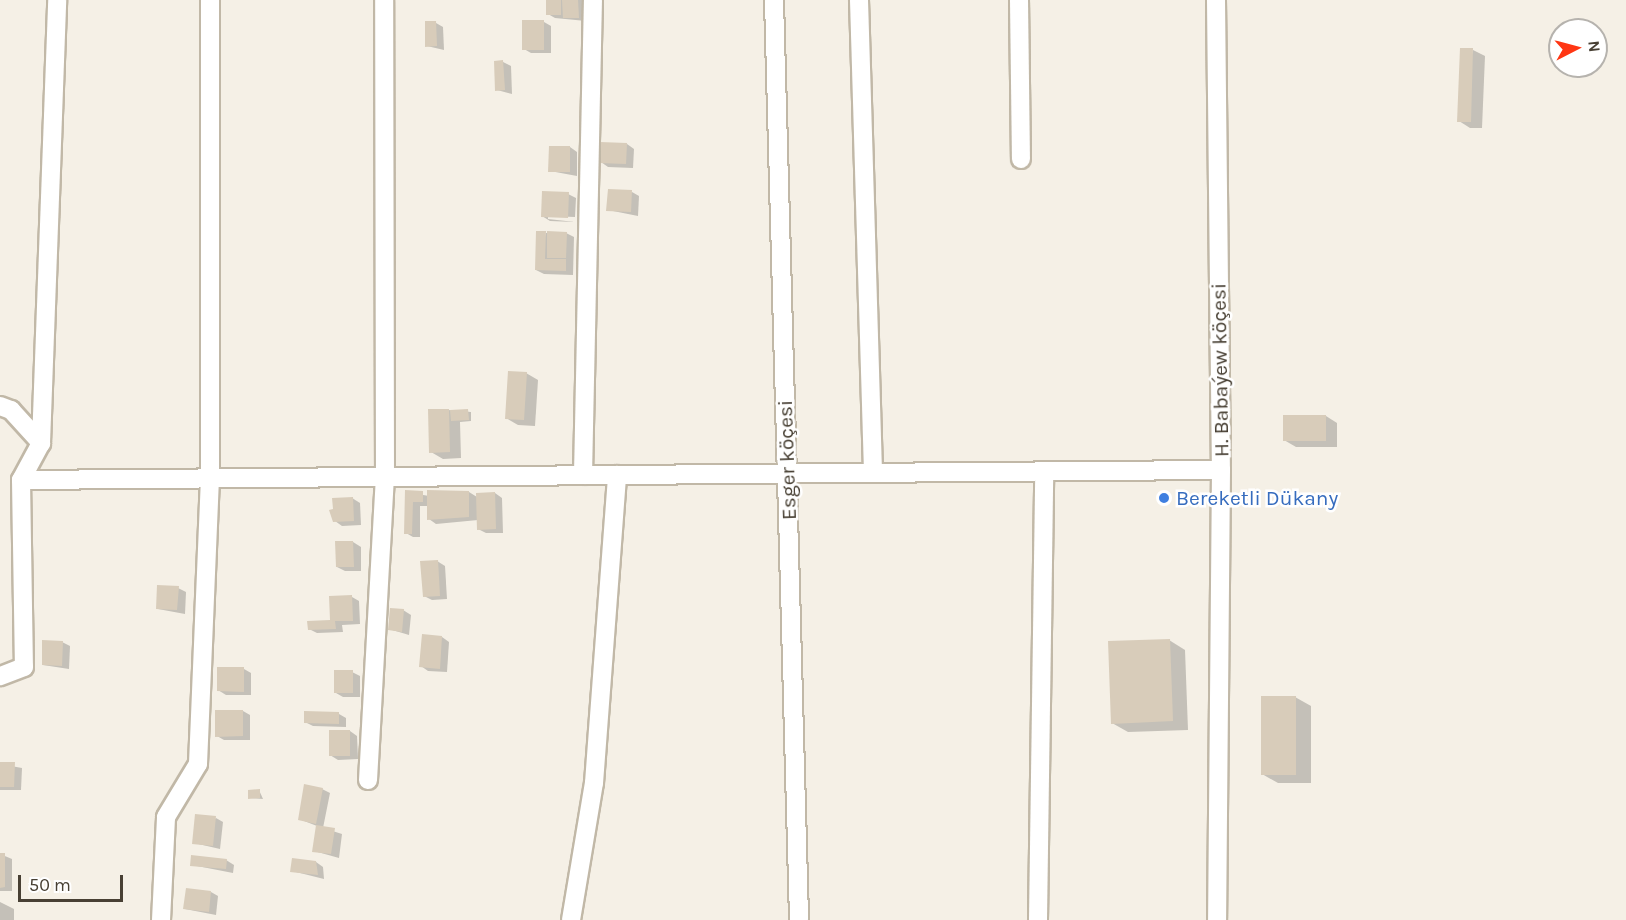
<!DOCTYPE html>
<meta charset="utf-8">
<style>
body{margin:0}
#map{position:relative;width:1626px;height:920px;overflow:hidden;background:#f5f0e6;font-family:Karla,sans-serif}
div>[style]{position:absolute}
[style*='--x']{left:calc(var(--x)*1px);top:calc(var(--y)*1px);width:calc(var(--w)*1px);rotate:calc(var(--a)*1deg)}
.shadow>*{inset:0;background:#0003}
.building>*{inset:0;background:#d8ccba}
.roads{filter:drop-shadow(2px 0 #c1b8a7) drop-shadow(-2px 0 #c1b8a7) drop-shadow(0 2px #c1b8a7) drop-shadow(0 -2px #c1b8a7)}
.minor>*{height:18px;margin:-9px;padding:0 9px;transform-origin:9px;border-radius:9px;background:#fff}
.dots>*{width:16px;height:16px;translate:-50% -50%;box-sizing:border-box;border:3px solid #fff;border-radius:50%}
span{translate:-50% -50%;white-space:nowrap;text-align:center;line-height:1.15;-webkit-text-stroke:5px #fff;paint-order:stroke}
.street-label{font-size:21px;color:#484034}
.shop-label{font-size:21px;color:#366cbe}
.left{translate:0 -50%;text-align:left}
.north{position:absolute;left:1548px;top:18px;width:60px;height:60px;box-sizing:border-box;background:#fff;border:2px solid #b6b3ae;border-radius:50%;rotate:84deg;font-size:16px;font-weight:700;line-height:24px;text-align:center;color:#484034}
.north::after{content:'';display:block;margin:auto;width:21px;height:27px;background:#ff3613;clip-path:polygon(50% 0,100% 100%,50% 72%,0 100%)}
.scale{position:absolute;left:18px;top:875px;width:105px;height:27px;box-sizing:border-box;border:3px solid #484034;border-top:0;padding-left:8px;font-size:18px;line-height:21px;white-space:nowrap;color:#484034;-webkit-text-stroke:4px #fff;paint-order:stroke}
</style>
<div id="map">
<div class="shadow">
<i style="clip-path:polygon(547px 0,585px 0,586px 21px,555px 18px,548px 14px)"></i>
<i style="clip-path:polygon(544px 22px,551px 26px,551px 53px,531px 53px,524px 49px)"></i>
<i style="clip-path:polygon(436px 23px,443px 27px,444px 50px,427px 46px)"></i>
<i style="clip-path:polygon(1473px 50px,1485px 56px,1482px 128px,1470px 128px,1459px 121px)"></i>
<i style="clip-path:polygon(503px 62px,511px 66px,512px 94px,497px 90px)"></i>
<i style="clip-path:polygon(627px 144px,634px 149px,633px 168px,608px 167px,601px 162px)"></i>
<i style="clip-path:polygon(570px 147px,577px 152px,577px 176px,550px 171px)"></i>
<i style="clip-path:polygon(632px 192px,639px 196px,638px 216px,608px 210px)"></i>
<i style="clip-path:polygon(568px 194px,576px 198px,575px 217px,548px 216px,548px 219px,575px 222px,550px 221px,542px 216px)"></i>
<i style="clip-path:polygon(546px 233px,566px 233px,574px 237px,573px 275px,544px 274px,536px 270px)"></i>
<i style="clip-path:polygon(526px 373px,538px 380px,535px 426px,518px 425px,506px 418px)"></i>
<i style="clip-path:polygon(448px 410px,471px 412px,471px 421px,460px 422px,461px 458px,443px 459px,431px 452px)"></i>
<i style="clip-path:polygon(1326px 416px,1337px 423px,1337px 447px,1296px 447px,1284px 440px)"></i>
<i style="clip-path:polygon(406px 492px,429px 496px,469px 492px,477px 497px,495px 493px,502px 498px,503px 533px,486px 533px,478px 529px,478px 520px,436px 524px,429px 519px,429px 506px,420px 506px,420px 537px,413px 537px,406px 533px)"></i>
<i style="clip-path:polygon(352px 498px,360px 503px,361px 525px,342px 526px,335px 521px)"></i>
<i style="clip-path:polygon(353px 542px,361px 547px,361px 571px,345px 571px,337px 567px,337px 543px)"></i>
<i style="clip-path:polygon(437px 561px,445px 566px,447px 599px,432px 600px,424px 596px)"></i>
<i style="clip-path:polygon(178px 588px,186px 592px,185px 614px,158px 609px)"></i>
<i style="clip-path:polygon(352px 597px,359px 601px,360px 624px,342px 625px,343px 632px,317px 633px,309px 629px,331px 621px)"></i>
<i style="clip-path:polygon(403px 610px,411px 615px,409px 635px,389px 629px)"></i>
<i style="clip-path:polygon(442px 637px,449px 642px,447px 672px,428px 671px,421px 666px)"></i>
<i style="clip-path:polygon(1169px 640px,1185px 650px,1188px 730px,1128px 732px,1112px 723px)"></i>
<i style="clip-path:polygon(62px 642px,70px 646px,69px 669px,43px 665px)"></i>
<i style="clip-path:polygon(244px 669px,251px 673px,251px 695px,226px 695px,218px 690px)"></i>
<i style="clip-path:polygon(352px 672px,360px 676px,360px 697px,343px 697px,336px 693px)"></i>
<i style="clip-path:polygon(1295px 697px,1311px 706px,1311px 783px,1278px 783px,1262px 774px)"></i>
<i style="clip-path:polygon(243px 711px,250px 715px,250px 740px,224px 740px,217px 736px)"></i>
<i style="clip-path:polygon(339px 714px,346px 718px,346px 727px,313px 726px,305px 722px)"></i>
<i style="clip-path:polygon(350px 731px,357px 736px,358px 759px,338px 760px,330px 755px)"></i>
<i style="clip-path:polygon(0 764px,22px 768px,21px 790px,0 790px)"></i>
<i style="clip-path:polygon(322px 789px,330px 793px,323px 828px,342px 834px,339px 858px,314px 851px,317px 826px,299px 819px)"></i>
<i style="clip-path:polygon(259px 790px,263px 799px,250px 798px)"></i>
<i style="clip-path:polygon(216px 818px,223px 822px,220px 849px,194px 843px)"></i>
<i style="clip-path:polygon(0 854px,12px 859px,12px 891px,0 891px)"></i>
<i style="clip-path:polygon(226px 860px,234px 865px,233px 873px,192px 865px)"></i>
<i style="clip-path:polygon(316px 862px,323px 867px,324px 879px,292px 871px)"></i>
<i style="clip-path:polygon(211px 892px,218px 896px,216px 915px,185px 909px)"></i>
<i style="clip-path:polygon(0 902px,14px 909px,14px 920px,0 920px)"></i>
</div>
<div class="building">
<i style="clip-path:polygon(546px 0,561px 0,561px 15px,546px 15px)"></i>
<i style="clip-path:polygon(562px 0,578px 0,579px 18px,563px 18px)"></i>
<i style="clip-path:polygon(522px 20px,544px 20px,544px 50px,522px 50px)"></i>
<i style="clip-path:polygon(425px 21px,436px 21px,437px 46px,425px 47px)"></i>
<i style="clip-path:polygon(1460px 48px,1473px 48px,1471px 122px,1457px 122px)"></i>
<i style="clip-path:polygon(503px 60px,505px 90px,495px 91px,494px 61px)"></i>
<i style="clip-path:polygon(600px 142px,627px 143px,626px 164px,599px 163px)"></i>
<i style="clip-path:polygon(549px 146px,570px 146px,570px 172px,548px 172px)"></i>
<i style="clip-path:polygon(608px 189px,632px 190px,631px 212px,606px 211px)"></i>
<i style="clip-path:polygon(542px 191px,569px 192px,568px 218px,541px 217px)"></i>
<i style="clip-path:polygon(536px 231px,546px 231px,545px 259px,566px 259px,566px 271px,535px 270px)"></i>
<i style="clip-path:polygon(547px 231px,567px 232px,566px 258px,547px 258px)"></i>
<i style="clip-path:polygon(508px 371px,527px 372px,524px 420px,505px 419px)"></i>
<i style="clip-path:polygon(428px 409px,449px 409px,450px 452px,429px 453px)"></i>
<i style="clip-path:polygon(468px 409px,469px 420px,451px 421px,450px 410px)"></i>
<i style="clip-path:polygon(1283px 415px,1326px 415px,1326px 441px,1283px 441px)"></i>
<i style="clip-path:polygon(405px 490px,423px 491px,423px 502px,413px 502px,412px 534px,404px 534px)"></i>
<i style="clip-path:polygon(427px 490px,469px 491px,469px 517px,427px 520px)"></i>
<i style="clip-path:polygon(495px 492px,496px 529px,477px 530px,476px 493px)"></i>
<i style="clip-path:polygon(353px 497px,354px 521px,333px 522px,329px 510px,333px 509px,332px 498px)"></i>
<i style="clip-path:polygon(335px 541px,353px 541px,354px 567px,336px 567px)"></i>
<i style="clip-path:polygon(438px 560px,440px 596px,423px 597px,420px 561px)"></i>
<i style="clip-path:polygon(157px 585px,179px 586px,177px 610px,156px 609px)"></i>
<i style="clip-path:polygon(352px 595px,353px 621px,335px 621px,336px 629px,308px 630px,307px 621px,330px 620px,329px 596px)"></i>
<i style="clip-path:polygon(390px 608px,404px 609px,402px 632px,388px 630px)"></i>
<i style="clip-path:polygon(422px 634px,442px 636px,440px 669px,419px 667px)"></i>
<i style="clip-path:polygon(1170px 639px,1173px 721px,1111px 724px,1108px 641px)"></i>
<i style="clip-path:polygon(42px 640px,63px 641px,62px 666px,42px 665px)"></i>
<i style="clip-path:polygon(217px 667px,244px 667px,244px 692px,217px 691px)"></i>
<i style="clip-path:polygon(334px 670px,353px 670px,353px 693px,334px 693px)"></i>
<i style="clip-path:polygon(1261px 696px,1296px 696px,1296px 775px,1261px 775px)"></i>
<i style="clip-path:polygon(215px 710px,243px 710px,243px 736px,215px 737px)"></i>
<i style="clip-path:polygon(304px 711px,339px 712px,339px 724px,304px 723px)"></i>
<i style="clip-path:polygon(329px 730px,350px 730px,350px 756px,329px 756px)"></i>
<i style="clip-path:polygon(0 762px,15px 762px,14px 787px,0 787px)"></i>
<i style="clip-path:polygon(304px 784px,323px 788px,316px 824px,298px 820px)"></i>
<i style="clip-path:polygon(260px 789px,260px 798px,248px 799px,248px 790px)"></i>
<i style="clip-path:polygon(195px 814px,216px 816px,213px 846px,192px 844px)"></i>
<i style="clip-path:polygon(316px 825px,335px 828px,331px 854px,312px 852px)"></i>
<i style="clip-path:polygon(0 853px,5px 853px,5px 887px,0 888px)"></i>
<i style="clip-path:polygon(191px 855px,227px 859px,226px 869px,190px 866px)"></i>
<i style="clip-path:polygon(292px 858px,316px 861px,318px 875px,290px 872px)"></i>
<i style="clip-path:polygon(186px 888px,211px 891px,209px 912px,183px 909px)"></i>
</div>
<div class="roads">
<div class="minor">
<i style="--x:774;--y:0;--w:920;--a:88.44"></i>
<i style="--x:859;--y:0;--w:473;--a:88.3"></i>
<i style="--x:1019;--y:0;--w:159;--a:89.3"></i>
<i style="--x:1216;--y:0;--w:470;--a:89.4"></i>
<i style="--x:1221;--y:470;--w:450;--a:90.5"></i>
<i style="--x:0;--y:406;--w:12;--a:20"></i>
<i style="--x:11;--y:410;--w:45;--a:47.7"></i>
<i style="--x:41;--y:443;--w:42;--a:118.4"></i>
<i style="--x:21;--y:480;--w:187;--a:89.1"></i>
<i style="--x:24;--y:667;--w:26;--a:159"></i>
<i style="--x:41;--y:443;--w:443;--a:-87.9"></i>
<i style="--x:583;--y:475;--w:475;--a:-88.8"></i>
<i style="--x:21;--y:480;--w:1200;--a:-0.48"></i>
<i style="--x:368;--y:780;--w:303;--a:-86.8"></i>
<i style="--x:385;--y:477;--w:477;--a:-90.1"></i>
<i style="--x:161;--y:920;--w:103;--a:-87.2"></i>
<i style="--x:166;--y:817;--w:62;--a:-58.9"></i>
<i style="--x:198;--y:764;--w:285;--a:-87.6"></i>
<i style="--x:210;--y:479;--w:479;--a:-90"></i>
<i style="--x:571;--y:920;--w:139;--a:-80.5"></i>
<i style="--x:594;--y:783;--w:309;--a:-85.7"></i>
<i style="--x:1038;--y:920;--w:449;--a:-89.2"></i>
</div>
</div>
<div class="dots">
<i style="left:1164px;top:498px;background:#3f7fe0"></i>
</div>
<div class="street-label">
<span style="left:1220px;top:370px;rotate:-91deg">H. Babaýew köçesi</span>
<span style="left:787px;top:460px;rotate:-92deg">Esger köçesi</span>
</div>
<div class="shop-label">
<span class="left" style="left:1176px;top:498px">Bereketli Dükany</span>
</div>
<div class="north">N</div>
<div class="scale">50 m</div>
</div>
